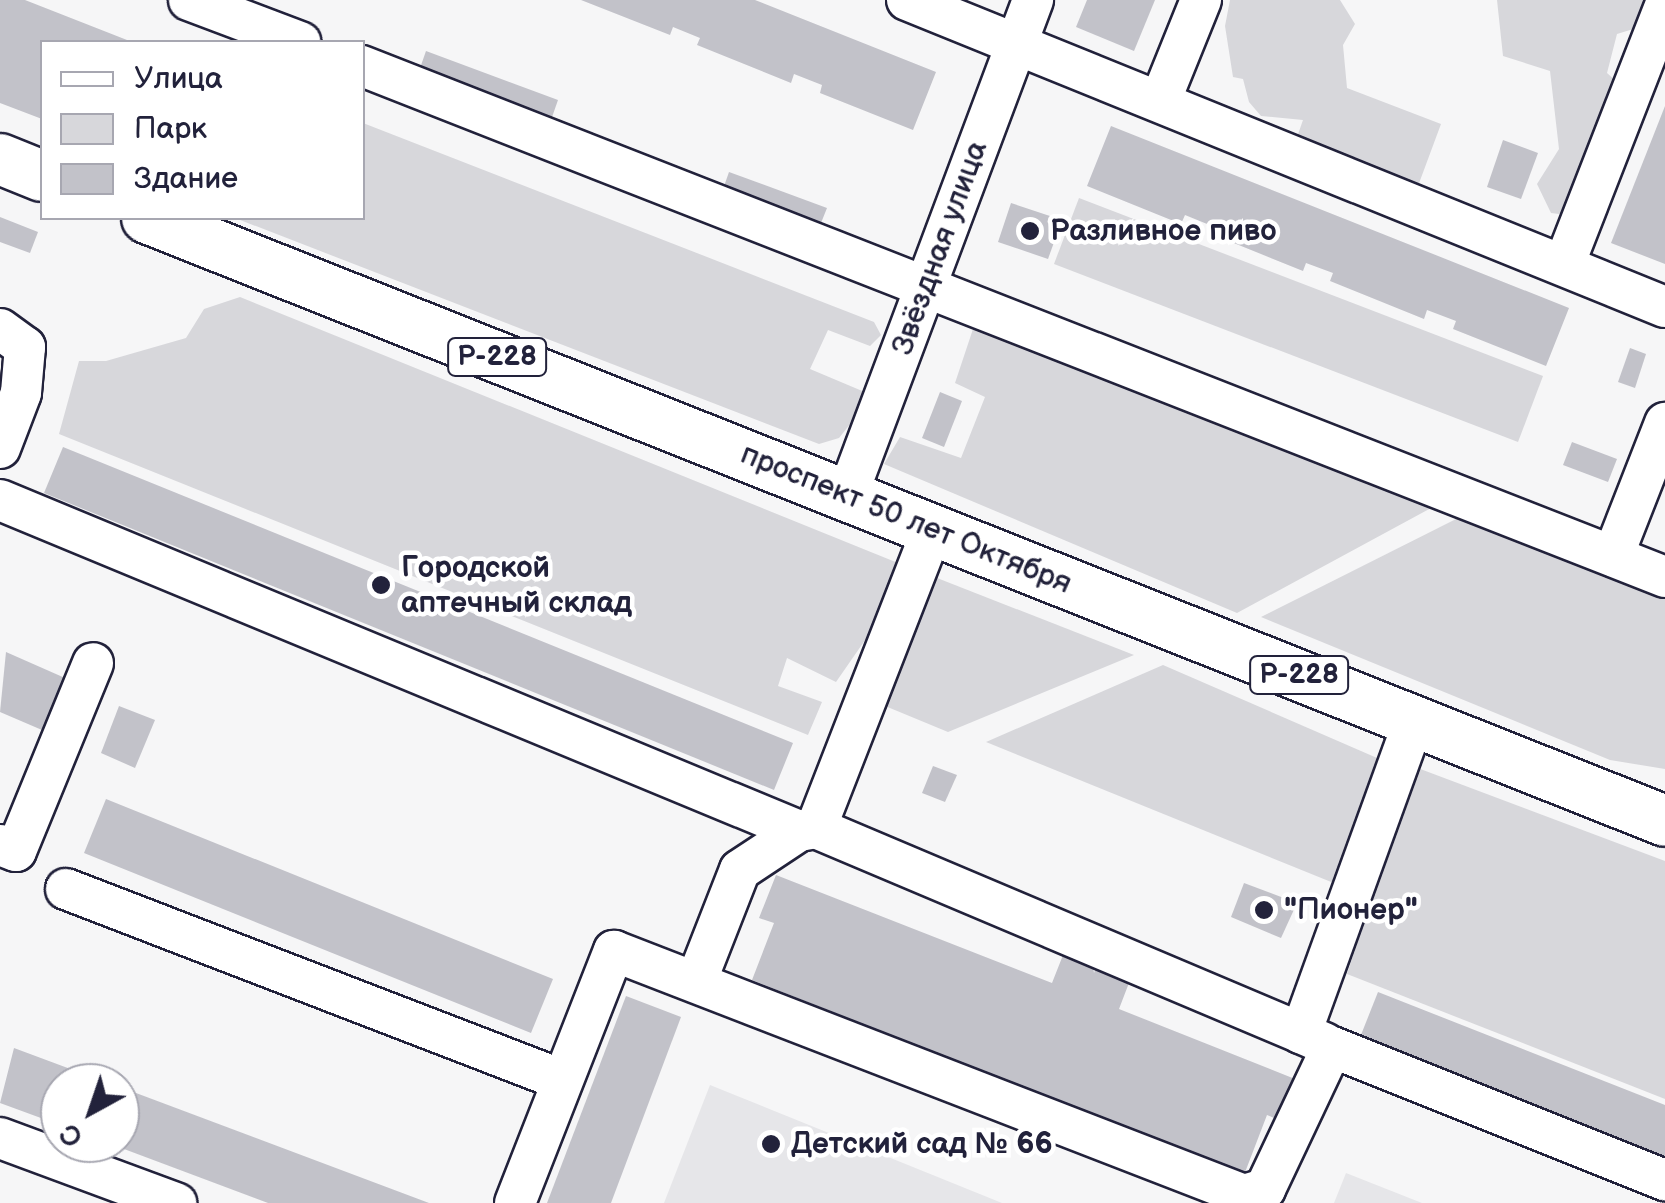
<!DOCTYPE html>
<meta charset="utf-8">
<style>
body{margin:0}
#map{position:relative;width:1665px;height:1203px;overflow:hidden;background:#f6f6f7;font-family:"Balsamiq Sans",sans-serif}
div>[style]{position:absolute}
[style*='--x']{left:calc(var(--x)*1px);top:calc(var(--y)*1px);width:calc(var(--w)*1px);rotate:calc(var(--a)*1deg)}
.built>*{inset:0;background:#e6e6e9}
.green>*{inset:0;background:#d7d7db}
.building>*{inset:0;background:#c2c2c9}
.roads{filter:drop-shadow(2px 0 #22223b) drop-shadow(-2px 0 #22223b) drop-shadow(0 2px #22223b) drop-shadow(0 -2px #22223b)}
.minor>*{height:40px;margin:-20px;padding:0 20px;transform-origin:20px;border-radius:20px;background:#fff}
.major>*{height:50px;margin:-25px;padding:0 25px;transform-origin:25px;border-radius:25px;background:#fff}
.dots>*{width:28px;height:28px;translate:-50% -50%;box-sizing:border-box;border:5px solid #fff;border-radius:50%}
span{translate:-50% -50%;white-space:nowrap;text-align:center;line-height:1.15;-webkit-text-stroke:9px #fff;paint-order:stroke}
.shield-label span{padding:2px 8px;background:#fff;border:2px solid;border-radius:8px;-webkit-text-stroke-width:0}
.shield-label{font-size:28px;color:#22223b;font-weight:700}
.poi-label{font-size:30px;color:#22223b;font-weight:700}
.left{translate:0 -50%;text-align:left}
.street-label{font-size:30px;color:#22223b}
.legend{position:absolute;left:40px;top:40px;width:325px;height:180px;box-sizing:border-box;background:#fff;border:2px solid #a7a7b1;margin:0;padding:12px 18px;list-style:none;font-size:30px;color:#22223b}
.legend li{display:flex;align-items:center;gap:20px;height:50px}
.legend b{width:50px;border:2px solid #a7a7b1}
.north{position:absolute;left:40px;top:1063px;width:100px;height:100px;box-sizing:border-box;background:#fff;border:2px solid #a7a7b1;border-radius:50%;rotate:220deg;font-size:28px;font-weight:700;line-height:40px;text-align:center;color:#22223b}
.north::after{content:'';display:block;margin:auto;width:35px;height:45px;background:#22223b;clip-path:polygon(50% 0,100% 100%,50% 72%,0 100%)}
</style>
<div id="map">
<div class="built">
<i style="clip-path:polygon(710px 1085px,1002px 1203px,664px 1203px)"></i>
<i style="clip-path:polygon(1346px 1173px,1422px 1203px,1334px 1203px)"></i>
</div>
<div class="green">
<i style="clip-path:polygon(1340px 0,1355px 24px,1343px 45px,1347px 88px,1441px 124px,1418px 186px,1296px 140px,1303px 120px,1261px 116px,1249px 102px,1243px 79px,1233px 77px,1225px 26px,1230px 0)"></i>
<i style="clip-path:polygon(1653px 0,1643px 26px,1617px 34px,1607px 73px,1616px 81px,1567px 215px,1551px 213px,1537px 184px,1559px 149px,1550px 71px,1503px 56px,1497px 0)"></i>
<i style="clip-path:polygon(363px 123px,874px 322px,881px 335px,870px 346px,828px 330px,810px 369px,867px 393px,859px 413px,839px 438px,819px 444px,235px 218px,362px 218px)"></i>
<i style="clip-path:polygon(1079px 198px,1543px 376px,1518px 442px,1054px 264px)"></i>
<i style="clip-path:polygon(240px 297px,898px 563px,870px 633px,836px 682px,787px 658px,778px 686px,822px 702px,808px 735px,59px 434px,79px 361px,106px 361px,186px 338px,204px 309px)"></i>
<i style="clip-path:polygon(977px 317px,1444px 501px,1237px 613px,884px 464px,900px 437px,961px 458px,985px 397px,955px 383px)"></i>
<i style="clip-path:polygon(1470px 512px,1665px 589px,1665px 769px,1610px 760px,1261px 617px)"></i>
<i style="clip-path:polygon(932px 576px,1134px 655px,948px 732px,873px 701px)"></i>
<i style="clip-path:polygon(1163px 665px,1384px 761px,1346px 888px,986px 742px)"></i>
<i style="clip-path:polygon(1415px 767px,1665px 861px,1665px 1099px,1347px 974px)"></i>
</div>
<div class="building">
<i style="clip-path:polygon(0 0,25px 0,127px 40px,42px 42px,42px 119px,0 103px)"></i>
<i style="clip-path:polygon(581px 0,755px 0,936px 72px,913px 130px,820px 93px,822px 85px,794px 74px,791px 83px,697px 45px,700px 38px,673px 27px,670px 35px)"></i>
<i style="clip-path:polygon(1087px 0,1155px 0,1134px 51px,1076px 27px)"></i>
<i style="clip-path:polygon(426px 51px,558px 100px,551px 120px,419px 71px)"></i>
<i style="clip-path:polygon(1665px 106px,1665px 264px,1611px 243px)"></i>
<i style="clip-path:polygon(1111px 126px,1569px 308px,1546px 366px,1453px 329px,1456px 321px,1427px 310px,1424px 319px,1330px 281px,1333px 273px,1306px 263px,1303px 271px,1209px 233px,1212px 226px,1185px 215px,1181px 224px,1087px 186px)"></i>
<i style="clip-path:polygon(1503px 140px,1538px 153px,1521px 199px,1487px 187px)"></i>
<i style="clip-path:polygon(729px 172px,827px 208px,819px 228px,722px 192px)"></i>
<i style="clip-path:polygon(1011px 203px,1062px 220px,1048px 259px,998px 242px)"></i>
<i style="clip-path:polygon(0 217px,38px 232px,30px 253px,0 242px)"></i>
<i style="clip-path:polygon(1630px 348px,1646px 354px,1635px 388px,1618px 382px)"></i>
<i style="clip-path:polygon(940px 392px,962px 401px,944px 447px,922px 438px)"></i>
<i style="clip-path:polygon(1572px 442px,1617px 459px,1608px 482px,1563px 465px)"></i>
<i style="clip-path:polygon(63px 447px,793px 743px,774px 790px,44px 493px)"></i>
<i style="clip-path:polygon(6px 652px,65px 678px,42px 730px,0 712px)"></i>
<i style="clip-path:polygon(119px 706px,155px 720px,135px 768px,101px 753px)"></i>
<i style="clip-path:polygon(933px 766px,957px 775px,945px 802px,922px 793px)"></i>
<i style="clip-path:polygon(106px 799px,553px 979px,531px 1033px,84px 853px)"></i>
<i style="clip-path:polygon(776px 875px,1052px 983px,1065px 950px,1092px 961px,1094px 973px,1098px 962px,1132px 975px,1119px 1009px,1295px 1079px,1279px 1120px,1267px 1115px,1244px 1175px,752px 980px,774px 923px,759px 918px)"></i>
<i style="clip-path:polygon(1244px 883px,1297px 903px,1281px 938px,1231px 917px)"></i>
<i style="clip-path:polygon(1378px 992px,1665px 1105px,1665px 1166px,1357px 1045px)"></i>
<i style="clip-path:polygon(626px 996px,681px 1017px,611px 1203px,547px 1203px)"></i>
<i style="clip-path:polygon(14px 1048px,108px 1083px,60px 1083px,60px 1125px,0 1103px)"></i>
<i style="clip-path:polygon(120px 1087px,429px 1203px,268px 1203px,108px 1143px,120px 1143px)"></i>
</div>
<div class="roads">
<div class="minor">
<i style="--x:189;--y:0;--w:119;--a:20.7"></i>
<i style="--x:907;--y:0;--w:818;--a:22.05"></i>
<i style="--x:362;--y:66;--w:1400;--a:21.41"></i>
<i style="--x:1161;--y:99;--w:107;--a:-68"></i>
<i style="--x:1564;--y:265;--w:278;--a:-68.7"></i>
<i style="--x:0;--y:329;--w:31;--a:36"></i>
<i style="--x:25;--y:347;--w:46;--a:95"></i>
<i style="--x:21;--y:393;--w:59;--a:110.9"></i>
<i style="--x:847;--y:496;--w:530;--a:-69.44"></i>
<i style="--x:0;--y:500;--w:865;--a:22.5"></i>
<i style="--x:799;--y:831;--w:17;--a:-10"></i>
<i style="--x:816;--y:828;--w:320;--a:-68.7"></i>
<i style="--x:1613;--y:556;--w:143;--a:-68.6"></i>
<i style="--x:816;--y:828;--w:527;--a:22.91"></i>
<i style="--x:0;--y:845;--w:17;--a:21"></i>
<i style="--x:16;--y:851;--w:203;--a:-67.7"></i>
<i style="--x:66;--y:889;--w:532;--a:21.06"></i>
<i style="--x:696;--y:982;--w:120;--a:-68.6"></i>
<i style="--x:740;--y:870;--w:71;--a:-33.5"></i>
<i style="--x:1324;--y:1043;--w:25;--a:-157"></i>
<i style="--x:1301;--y:1033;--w:332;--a:-70.1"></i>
<i style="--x:0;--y:1138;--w:188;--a:20.3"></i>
<i style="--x:515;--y:1203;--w:271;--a:-68.6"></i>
<i style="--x:614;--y:951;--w:676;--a:21.17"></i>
<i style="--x:1244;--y:1195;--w:22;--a:-16"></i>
<i style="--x:1265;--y:1189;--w:157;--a:-64.7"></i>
<i style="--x:1332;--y:1047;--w:359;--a:21.8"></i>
</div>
<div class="major">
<i style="--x:0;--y:159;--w:45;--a:22"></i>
<i style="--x:147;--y:218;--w:1633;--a:21.66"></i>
</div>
</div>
<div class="dots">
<i style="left:1030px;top:231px;background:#22223b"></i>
<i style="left:381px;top:585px;background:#22223b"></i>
<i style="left:1264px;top:910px;background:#22223b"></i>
<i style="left:771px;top:1144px;background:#22223b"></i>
</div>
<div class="shield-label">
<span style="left:497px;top:357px">Р-228</span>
<span style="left:1299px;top:675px">Р-228</span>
</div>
<div class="poi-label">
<span class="left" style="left:1050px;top:231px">Разливное пиво</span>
<span class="left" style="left:401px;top:585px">Городской<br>аптечный склад</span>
<span class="left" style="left:1284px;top:910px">"Пионер"</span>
<span class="left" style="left:791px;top:1144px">Детский сад № 66</span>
</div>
<div class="street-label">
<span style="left:940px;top:248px;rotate:-70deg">Звёздная улица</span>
<span style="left:906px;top:519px;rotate:22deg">проспект 50 лет Октября</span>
</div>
<ul class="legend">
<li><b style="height:12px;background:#fff"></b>Улица</li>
<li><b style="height:28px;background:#d7d7db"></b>Парк</li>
<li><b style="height:28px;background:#c2c2c9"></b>Здание</li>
</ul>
<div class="north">С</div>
</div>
